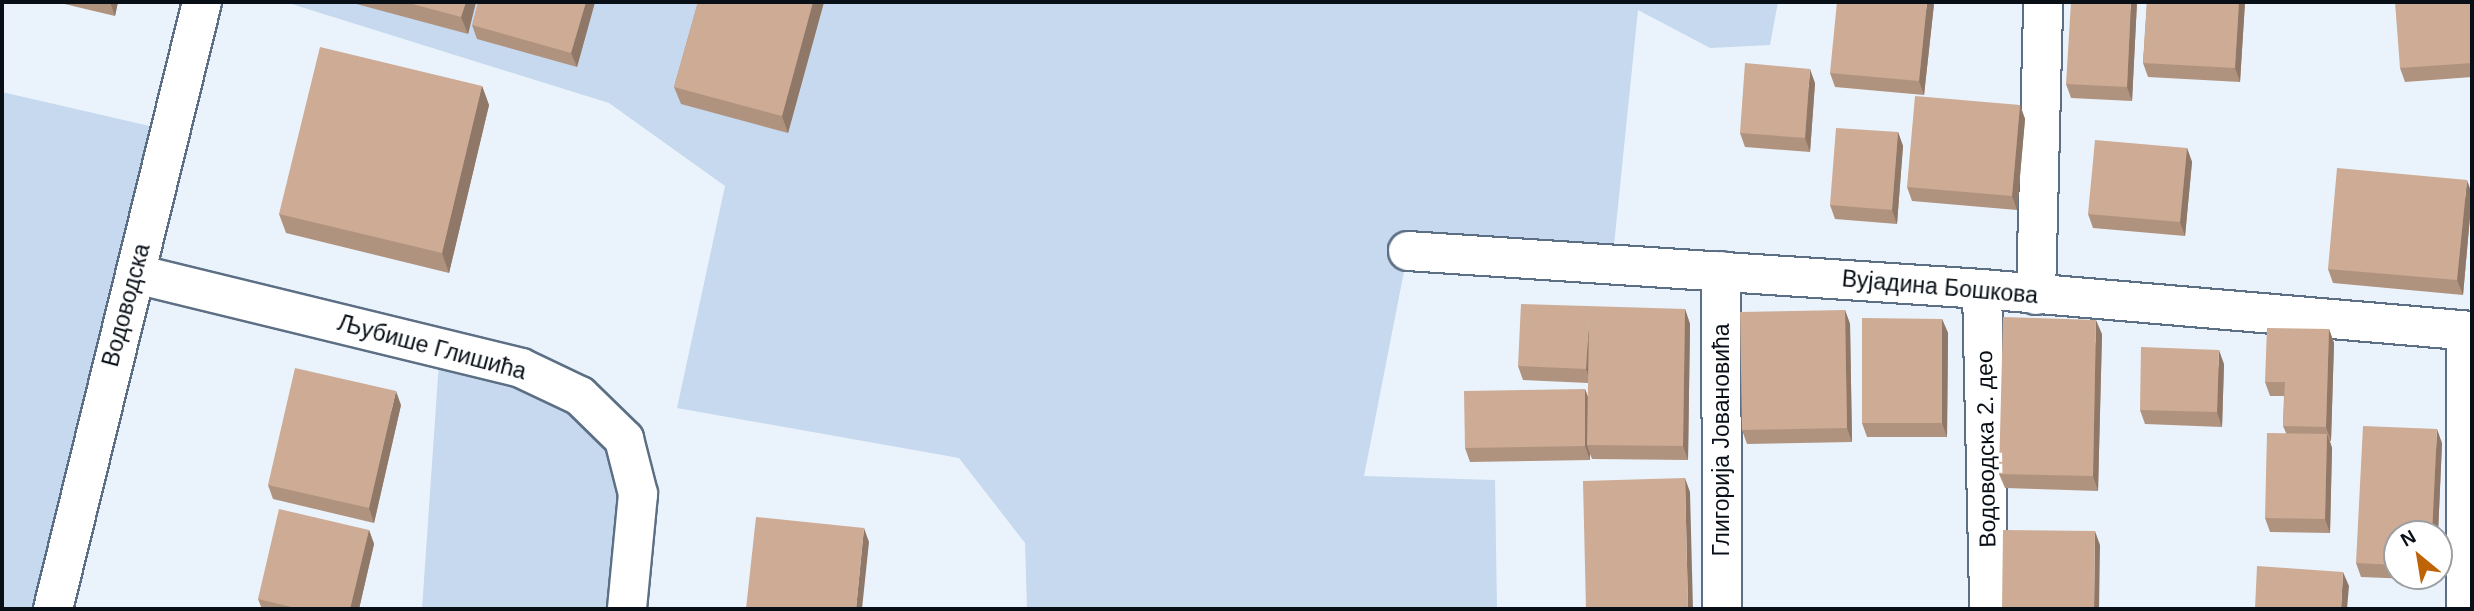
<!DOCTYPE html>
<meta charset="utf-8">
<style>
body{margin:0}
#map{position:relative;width:2474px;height:611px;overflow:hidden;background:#eaf3fc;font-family:Helvetica,sans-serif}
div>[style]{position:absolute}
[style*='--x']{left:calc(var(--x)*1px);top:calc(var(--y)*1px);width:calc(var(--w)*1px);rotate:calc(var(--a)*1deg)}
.green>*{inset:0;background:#c6d9ee}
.roads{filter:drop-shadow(2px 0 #5c6f84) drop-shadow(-2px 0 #5c6f84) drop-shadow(0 2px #5c6f84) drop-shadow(0 -2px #5c6f84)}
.minor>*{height:38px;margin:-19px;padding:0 19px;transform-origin:19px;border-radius:19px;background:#fff}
.major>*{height:38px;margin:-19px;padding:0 19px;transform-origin:19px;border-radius:19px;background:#fff}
.wall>*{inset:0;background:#b0937f}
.shaded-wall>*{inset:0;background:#907868}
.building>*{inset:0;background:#cdab94}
span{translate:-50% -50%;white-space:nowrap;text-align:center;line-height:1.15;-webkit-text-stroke:7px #fff;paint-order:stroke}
.street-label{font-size:23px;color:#080f17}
.frame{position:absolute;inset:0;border:4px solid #080f17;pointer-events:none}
.north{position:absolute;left:2383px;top:520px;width:70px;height:70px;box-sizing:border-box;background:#fff;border:2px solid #9c9fa2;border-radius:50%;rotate:330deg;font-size:19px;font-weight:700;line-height:28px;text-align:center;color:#080f17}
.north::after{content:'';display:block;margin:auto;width:24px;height:32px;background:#be6308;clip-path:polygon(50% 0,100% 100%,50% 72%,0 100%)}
</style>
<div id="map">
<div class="green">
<i style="clip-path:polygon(285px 2px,1778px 2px,1770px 45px,1710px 48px,1638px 10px,1612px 265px,1408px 251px,1364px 476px,1495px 480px,1497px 609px,1027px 609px,1025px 543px,959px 458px,677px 408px,725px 186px,609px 103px)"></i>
<i style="clip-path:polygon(2px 92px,167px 130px,55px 609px,2px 609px)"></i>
<i style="clip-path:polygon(440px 347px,624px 439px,627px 609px,422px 609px)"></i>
</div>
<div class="roads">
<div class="minor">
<i style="--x:1408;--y:251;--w:575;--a:3.79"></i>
<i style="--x:1982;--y:289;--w:492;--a:4.9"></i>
<i style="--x:1721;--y:271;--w:338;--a:89.8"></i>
<i style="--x:136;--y:274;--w:396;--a:13.7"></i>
<i style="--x:521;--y:368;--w:65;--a:25.4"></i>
<i style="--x:580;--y:396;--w:62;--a:44.3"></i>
<i style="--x:624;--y:439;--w:57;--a:75.7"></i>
<i style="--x:638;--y:494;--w:116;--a:95.5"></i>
<i style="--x:1982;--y:289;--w:320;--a:88.7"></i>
<i style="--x:2036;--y:295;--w:293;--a:-88.6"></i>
<i style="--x:2466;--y:609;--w:278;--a:-90"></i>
</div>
<div class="major">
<i style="--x:53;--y:609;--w:625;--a:-76.21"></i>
</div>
</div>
<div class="wall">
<i style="clip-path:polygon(56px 2px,118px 2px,115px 16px)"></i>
<i style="clip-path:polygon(349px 2px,476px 2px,468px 34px)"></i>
<i style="clip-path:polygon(595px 2px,577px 67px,477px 39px,472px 25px)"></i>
<i style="clip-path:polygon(698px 2px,824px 2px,788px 133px,681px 104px,674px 87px)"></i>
<i style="clip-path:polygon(2137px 2px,2132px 101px,2071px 98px,2066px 84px)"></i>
<i style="clip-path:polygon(2147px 2px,2245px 2px,2240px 82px,2148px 77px,2143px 63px)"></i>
<i style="clip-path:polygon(2472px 2px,2472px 77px,2405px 82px,2400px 68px)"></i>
<i style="clip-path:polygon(1934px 4px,1924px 95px,1835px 87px,1830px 73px)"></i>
<i style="clip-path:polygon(1815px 83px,1810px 152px,1745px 147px,1740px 133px)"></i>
<i style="clip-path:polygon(482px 86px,489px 105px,449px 273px,286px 233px,279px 214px)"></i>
<i style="clip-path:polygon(2020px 105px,2025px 119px,2017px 210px,1912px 201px,1907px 187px)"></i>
<i style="clip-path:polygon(1898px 132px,1903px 146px,1897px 224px,1835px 219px,1830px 205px)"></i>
<i style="clip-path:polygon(2187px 148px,2192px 162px,2185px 236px,2093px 228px,2088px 214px)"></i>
<i style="clip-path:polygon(2472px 194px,2463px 295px,2333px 283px,2328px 269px)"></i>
<i style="clip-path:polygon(1685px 309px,1690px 324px,1688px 460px,1592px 459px,1590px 454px,1590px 460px,1470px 462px,1465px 448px,1585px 389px,1588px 397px,1588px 383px,1523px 380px,1518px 366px)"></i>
<i style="clip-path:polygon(1845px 310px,1850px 324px,1852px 442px,1747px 444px,1742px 430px)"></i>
<i style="clip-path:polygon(1942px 319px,1948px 333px,1947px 437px,1867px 437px,1862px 423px)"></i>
<i style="clip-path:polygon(2329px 329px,2334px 343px,2331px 441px,2330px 441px,2332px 448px,2330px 533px,2270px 532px,2265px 518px,2286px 433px,2283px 426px,2284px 396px,2270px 396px,2265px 382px)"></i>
<i style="clip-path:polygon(2102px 334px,2098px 491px,2005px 488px,1999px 474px)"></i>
<i style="clip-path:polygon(2224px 364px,2222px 427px,2145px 424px,2140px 410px)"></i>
<i style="clip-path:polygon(401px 405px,374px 523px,273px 499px,268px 485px)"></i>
<i style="clip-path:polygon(2442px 443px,2438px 534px,2397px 534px,2397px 576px,2436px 576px,2436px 580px,2361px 577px,2356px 563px)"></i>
<i style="clip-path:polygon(369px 530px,374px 544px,359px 609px,262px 609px,258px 599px)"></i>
</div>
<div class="shaded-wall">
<i style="clip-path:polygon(110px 2px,118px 2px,115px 16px)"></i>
<i style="clip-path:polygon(466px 2px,476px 2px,468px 34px,461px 17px)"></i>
<i style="clip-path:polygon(586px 2px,595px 2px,577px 67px,571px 53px)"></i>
<i style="clip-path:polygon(813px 2px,824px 2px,788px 133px,782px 116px)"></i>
<i style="clip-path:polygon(1927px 2px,1933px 2px,1934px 4px,1924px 95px,1919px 81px)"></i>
<i style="clip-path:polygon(2131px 2px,2137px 2px,2132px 101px,2127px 87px)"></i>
<i style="clip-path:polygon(2239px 2px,2245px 2px,2240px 82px,2235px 68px)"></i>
<i style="clip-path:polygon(1810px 69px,1815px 83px,1810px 152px,1805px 138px)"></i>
<i style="clip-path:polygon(482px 86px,489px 105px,449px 273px,442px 253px)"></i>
<i style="clip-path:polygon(2020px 105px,2025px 119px,2017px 210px,2012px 196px)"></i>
<i style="clip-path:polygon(1898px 132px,1903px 146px,1897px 224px,1892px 210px)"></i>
<i style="clip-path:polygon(2187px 148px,2192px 162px,2185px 236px,2180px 222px)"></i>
<i style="clip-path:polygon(2467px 180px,2472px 194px,2463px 295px,2457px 280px)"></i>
<i style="clip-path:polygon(1685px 309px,1690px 324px,1688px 460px,1683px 446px)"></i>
<i style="clip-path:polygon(1845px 310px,1850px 324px,1852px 442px,1847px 428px)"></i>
<i style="clip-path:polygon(1942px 319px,1948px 333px,1947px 437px,1942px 423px)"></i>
<i style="clip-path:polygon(1589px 320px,1591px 383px,1586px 369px)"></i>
<i style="clip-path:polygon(2096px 320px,2102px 334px,2098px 491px,2093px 476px)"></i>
<i style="clip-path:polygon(2329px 329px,2334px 343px,2331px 441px,2326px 427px)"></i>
<i style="clip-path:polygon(2219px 350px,2224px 364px,2222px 427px,2217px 412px)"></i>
<i style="clip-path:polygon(1585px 389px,1590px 403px,1587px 445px,1590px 454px,1590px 460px,1585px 446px)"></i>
<i style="clip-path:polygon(396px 391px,401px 405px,374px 523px,369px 508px)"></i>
<i style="clip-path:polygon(2437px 429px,2442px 443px,2438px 534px,2432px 534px)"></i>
<i style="clip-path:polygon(2327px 434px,2332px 448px,2330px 533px,2325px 519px)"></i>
<i style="clip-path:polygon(1685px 478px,1690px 492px,1693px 609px,1688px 609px)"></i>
<i style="clip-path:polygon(864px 528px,869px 542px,862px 609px,856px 609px)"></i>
<i style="clip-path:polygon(369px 530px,374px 544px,359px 609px,350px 609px)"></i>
<i style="clip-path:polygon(2095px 531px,2100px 545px,2099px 609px,2094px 609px)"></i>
<i style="clip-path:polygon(2343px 572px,2349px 586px,2347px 609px,2341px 609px)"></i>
</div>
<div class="building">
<i style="clip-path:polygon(405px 2px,466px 2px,461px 17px)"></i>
<i style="clip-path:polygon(478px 2px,586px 2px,571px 53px,472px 25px)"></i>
<i style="clip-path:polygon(698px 2px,813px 2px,782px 116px,674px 87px)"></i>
<i style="clip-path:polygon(1837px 2px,1927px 2px,1919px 81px,1830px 73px)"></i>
<i style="clip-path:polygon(2071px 2px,2131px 2px,2127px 87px,2066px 84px)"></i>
<i style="clip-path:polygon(2147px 2px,2239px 2px,2235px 68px,2143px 63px)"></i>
<i style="clip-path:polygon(2395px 2px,2472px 2px,2472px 63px,2400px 68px)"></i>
<i style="clip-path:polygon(320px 47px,482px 86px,442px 253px,279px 214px)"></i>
<i style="clip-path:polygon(1745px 63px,1810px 69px,1805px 138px,1740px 133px)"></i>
<i style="clip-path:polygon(1915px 96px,2020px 105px,2012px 196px,1907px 187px)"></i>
<i style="clip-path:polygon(1836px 128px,1898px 132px,1892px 210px,1830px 205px)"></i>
<i style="clip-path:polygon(2095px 140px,2187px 148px,2180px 222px,2088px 214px)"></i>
<i style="clip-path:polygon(2337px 168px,2467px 180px,2457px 280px,2328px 269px)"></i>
<i style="clip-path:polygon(1521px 304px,1685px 309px,1683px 446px,1587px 445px,1589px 320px,1586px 369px,1518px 366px)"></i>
<i style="clip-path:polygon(1845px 310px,1847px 428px,1742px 430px,1740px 312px)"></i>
<i style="clip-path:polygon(2003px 317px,2096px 320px,2093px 476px,1999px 474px)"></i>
<i style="clip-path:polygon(1862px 318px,1942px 319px,1942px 423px,1862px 423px)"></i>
<i style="clip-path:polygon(2267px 328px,2329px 329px,2326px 427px,2283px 426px,2285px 382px,2265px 382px)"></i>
<i style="clip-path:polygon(2141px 347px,2219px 350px,2217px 412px,2140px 410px)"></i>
<i style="clip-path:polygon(295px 368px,396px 391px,369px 508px,268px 485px)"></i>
<i style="clip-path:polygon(1585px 389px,1585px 446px,1465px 448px,1464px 391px)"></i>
<i style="clip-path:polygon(2363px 426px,2437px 429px,2432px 534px,2397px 534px,2397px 565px,2356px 563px)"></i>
<i style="clip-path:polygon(2267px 433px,2327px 434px,2325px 519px,2265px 518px)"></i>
<i style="clip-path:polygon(1685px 478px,1688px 609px,1586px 609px,1583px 481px)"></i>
<i style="clip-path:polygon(279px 509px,369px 530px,350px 609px,300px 609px,258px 599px)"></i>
<i style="clip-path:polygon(756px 517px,864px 528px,856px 609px,746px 609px)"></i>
<i style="clip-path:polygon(2003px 530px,2095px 531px,2094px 609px,2002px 609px)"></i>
<i style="clip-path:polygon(2257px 566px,2343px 572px,2341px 609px,2255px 609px)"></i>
</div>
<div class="street-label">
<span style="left:1940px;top:287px;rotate:5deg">Вујадина Бошкова</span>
<span style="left:126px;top:305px;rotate:-75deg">Водоводска</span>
<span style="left:432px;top:347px;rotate:15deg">Љубише Глишића</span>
<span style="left:1721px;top:440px;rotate:-90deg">Глигорија Јовановића</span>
<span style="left:1986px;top:449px;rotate:-91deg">Водоводска 2. део</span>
</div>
<div class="frame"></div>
<div class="north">N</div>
</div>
